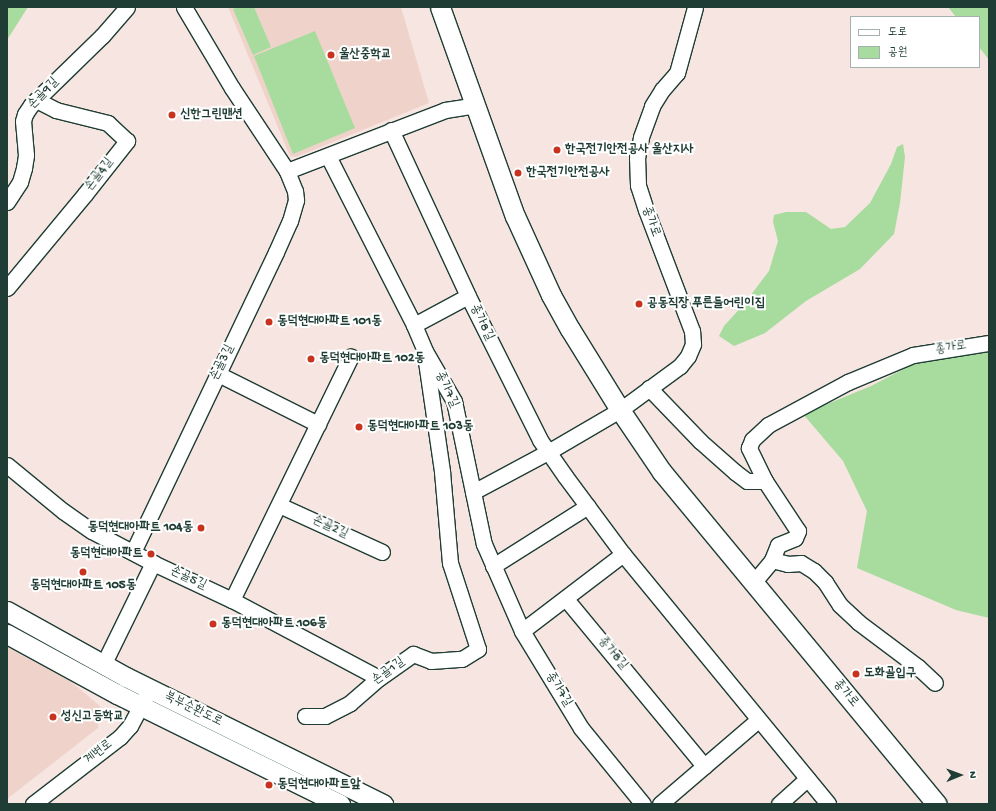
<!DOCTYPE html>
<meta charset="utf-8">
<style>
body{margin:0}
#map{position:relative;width:996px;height:811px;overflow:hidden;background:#f6e5e0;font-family:"Gochi Hand","Poor Story",sans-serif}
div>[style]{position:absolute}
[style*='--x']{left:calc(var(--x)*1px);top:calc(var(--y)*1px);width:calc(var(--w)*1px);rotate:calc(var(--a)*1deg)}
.built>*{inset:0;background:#efd3ca}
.green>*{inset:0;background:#a8dc9e}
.roads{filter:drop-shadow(1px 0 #1f3d34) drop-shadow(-1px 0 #1f3d34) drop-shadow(0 1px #1f3d34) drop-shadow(0 -1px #1f3d34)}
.minor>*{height:15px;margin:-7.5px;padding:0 7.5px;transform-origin:7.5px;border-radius:7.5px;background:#fff}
.major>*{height:19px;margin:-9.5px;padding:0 9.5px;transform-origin:9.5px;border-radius:9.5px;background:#fff}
.dots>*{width:11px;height:11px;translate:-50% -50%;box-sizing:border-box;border:2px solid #fff;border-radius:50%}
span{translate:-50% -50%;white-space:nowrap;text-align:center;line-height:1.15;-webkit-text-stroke:4px #fff;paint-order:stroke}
.poi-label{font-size:13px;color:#1f3d34;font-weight:700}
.left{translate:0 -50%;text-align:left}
.right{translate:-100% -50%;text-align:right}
.street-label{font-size:13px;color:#1f3d34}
.frame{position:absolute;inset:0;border:8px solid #1f3d34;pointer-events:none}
.legend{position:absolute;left:850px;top:16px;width:130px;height:52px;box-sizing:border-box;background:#fff;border:1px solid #a5b1ae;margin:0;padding:5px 7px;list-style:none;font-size:12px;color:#1f3d34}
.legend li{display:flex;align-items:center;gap:8px;height:20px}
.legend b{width:20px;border:1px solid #a5b1ae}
.north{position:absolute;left:940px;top:755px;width:40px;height:40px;-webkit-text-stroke:3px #fff;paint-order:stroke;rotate:89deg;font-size:11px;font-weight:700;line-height:16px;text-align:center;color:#1f3d34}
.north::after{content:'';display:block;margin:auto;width:14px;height:18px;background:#1f3d34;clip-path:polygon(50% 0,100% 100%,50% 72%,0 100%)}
</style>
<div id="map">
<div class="built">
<i style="clip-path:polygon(228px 7px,401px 7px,429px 103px,296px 157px,290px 156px)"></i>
<i style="clip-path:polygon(7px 647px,70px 681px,100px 706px,98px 728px,7px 799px)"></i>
</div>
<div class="green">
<i style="clip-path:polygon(7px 7px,28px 7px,7px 40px)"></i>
<i style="clip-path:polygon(238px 7px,254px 7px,271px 47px,253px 55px,233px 9px)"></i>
<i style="clip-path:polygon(948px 7px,989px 7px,989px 60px,979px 47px,979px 17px,956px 17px)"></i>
<i style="clip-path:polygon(315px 31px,355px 128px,293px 154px,254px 56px)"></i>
<i style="clip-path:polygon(903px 144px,905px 157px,900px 203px,894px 234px,860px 269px,806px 301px,765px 333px,734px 346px,719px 336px,724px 326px,744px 304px,769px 271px,778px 241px,773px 222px,774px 215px,786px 212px,806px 212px,831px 229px,845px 227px,870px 203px,891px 164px,897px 147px)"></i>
<i style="clip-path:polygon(989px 348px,989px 618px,956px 610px,857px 568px,867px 511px,843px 461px,803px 414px,871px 386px,921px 360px)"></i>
</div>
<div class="roads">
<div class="minor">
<i style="--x:391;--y:130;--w:183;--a:65.1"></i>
<i style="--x:468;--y:296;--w:161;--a:63.4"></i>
<i style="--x:540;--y:440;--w:44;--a:55.2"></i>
<i style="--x:565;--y:476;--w:97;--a:53.4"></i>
<i style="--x:623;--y:554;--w:323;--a:50.6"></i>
<i style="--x:328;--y:156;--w:190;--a:63"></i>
<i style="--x:414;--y:325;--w:28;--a:67"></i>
<i style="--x:425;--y:351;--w:58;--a:59.9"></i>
<i style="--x:454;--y:401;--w:146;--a:78.2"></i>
<i style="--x:484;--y:544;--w:95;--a:66.4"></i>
<i style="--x:522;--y:631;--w:114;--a:58.7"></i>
<i style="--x:581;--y:728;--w:98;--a:50.8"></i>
<i style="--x:287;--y:171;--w:169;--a:-21.1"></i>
<i style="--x:445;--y:110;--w:30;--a:-9"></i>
<i style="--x:7;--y:202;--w:24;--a:-57"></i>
<i style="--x:20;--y:182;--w:15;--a:-74"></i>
<i style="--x:24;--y:168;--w:13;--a:-81"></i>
<i style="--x:26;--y:155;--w:34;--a:-95"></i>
<i style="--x:23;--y:121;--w:7;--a:-74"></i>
<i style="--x:25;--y:114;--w:11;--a:-56"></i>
<i style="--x:31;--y:105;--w:99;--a:-44.2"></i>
<i style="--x:102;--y:36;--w:38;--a:-49"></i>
<i style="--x:7;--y:288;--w:122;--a:-50.3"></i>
<i style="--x:85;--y:194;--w:68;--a:-51.6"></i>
<i style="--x:127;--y:141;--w:26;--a:-137"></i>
<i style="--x:108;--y:123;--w:54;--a:-166"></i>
<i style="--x:56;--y:110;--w:22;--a:-153"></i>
<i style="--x:414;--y:325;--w:61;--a:-28.2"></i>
<i style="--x:218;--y:374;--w:112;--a:26.6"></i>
<i style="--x:649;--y:388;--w:74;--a:46.1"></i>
<i style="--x:700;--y:441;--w:47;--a:41.5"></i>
<i style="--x:735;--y:472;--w:15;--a:37"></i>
<i style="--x:747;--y:481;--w:18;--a:0"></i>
<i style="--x:7;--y:465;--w:72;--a:39.4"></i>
<i style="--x:63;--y:511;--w:35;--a:35"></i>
<i style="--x:92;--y:531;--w:69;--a:27.7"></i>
<i style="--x:153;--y:563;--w:87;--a:25.1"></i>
<i style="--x:232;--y:600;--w:166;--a:28"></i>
<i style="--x:473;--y:492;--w:85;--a:-28.1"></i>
<i style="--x:548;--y:452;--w:83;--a:-30.3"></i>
<i style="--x:620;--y:410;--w:74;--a:-36.3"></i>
<i style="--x:680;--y:366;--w:13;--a:-51"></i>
<i style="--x:688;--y:356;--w:13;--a:-67"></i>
<i style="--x:693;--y:344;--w:13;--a:-94"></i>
<i style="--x:692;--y:331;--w:129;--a:-110.8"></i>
<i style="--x:646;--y:210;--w:26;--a:-108"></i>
<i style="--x:638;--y:185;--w:27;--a:-92"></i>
<i style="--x:637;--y:158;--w:21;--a:-79"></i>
<i style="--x:641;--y:137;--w:33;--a:-70"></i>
<i style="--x:652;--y:106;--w:19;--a:-58"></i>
<i style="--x:662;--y:90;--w:23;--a:-49"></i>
<i style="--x:677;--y:73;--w:68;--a:-74.7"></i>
<i style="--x:279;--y:505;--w:113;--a:24.5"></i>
<i style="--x:133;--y:552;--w:332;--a:-64.5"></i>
<i style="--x:276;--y:252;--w:34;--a:-66"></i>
<i style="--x:290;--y:221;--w:22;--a:-74"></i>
<i style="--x:296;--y:200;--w:9;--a:-96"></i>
<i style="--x:295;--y:191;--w:22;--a:-112"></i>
<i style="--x:287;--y:171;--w:100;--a:-123.5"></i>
<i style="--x:232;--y:88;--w:94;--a:-120.7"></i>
<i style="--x:772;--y:560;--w:16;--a:14"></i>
<i style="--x:788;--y:564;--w:13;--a:-4"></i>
<i style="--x:801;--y:563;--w:15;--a:32"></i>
<i style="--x:814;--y:571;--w:16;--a:45"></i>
<i style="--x:825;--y:582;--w:27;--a:57"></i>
<i style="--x:840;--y:605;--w:25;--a:43"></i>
<i style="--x:858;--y:622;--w:75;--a:36.9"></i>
<i style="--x:918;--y:667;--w:23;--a:43"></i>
<i style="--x:493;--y:566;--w:112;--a:-32.3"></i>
<i style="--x:753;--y:583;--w:30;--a:-50"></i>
<i style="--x:772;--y:560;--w:16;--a:-68"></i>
<i style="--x:778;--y:545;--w:18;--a:-22"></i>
<i style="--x:795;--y:538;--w:8;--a:-67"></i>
<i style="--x:798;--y:531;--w:60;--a:-123.4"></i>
<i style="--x:765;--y:481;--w:37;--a:-116"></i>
<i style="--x:749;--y:448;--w:9;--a:-69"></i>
<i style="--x:752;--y:440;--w:22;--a:-43"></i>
<i style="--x:768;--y:425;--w:91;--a:-28.3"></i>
<i style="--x:848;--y:382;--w:70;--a:-22.6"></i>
<i style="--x:913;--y:355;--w:77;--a:-9"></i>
<i style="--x:566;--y:599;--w:217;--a:50.4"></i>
<i style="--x:232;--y:600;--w:271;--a:-64"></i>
<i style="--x:522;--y:631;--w:127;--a:-37.3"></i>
<i style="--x:103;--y:665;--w:114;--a:-63.9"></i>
<i style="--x:305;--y:716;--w:20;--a:0"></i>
<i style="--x:325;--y:716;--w:28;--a:-27"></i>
<i style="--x:350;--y:703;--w:38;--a:-41"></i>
<i style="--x:379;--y:678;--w:42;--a:-35.2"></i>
<i style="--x:413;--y:654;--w:19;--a:21"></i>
<i style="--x:431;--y:661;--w:31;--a:-4"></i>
<i style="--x:462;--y:659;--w:19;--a:-32"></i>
<i style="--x:478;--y:649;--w:90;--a:-108"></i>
<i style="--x:450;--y:563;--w:92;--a:-95"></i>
<i style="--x:442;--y:471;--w:118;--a:-98.3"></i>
<i style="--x:33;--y:804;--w:110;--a:-37.6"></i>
<i style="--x:120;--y:737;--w:15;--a:-48"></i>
<i style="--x:130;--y:726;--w:34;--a:-62"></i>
<i style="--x:660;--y:804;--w:129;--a:-40.6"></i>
<i style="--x:779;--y:804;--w:38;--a:-42"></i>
</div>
<div class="major">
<i style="--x:440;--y:7;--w:222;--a:70.3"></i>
<i style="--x:515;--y:216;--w:87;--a:65.5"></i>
<i style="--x:551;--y:295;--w:39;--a:61"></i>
<i style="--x:570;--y:329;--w:95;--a:58.3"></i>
<i style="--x:620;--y:410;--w:75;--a:55.9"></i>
<i style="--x:662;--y:472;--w:431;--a:50.4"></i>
<i style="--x:7;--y:611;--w:136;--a:29"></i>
<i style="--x:126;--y:677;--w:287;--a:26.3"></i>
<i style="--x:7;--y:634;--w:125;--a:28.6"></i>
<i style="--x:117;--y:694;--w:249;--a:26.3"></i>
</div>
</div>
<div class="dots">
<i style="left:331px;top:55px;background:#c8321e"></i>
<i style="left:172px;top:115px;background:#c8321e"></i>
<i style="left:557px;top:150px;background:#c8321e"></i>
<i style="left:518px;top:173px;background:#c8321e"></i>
<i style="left:639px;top:304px;background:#c8321e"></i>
<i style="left:269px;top:322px;background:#c8321e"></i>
<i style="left:311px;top:359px;background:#c8321e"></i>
<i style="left:359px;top:427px;background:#c8321e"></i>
<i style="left:201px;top:528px;background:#c8321e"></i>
<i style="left:151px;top:554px;background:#c8321e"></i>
<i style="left:83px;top:572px;background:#c8321e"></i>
<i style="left:213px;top:624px;background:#c8321e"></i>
<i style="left:856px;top:674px;background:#c8321e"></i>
<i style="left:53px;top:717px;background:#c8321e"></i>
<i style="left:269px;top:785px;background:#c8321e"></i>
</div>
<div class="poi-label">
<span class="left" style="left:339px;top:55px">울산중학교</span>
<span class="left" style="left:180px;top:115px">신한그린맨션</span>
<span class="left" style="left:565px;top:150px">한국전기안전공사 울산지사</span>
<span class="left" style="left:526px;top:173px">한국전기안전공사</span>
<span class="left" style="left:647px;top:304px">공동직장 푸른들어린이집</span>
<span class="left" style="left:277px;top:322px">동덕현대아파트 101동</span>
<span class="left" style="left:319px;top:359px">동덕현대아파트 102동</span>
<span class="left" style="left:367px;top:427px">동덕현대아파트 103동</span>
<span class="right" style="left:193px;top:528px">동덕현대아파트 104동</span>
<span class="right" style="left:143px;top:554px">동덕현대아파트</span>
<span style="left:83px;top:586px">동덕현대아파트 105동</span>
<span class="left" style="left:221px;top:624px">동덕현대아파트 106동</span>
<span class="left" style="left:864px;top:674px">도화골입구</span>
<span class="left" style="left:61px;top:717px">성신고등학교</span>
<span class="left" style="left:277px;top:785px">동덕현대아파트앞</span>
</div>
<div class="street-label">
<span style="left:44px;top:94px;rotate:-46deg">손골9길</span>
<span style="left:100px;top:175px;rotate:-52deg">손골4길</span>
<span style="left:650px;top:222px;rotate:70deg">종가로</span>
<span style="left:481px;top:323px;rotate:64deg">종가8길</span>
<span style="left:951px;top:349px;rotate:-9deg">종가로</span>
<span style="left:223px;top:363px;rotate:-64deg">손골3길</span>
<span style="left:446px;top:390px;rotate:65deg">종가7길</span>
<span style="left:330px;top:528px;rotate:25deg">손골2길</span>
<span style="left:188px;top:579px;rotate:25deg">손골5길</span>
<span style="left:612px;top:654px;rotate:50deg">종가8길</span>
<span style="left:389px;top:672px;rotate:-36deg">손골1길</span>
<span style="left:558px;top:690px;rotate:58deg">종가7길</span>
<span style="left:845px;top:694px;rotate:50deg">종가로</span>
<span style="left:193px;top:710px;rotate:26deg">북부순환도로</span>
<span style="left:99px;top:753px;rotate:-37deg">계변로</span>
</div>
<div class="frame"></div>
<ul class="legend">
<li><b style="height:5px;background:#fff"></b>도로</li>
<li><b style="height:11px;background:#a8dc9e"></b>공원</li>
</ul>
<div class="north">N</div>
</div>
